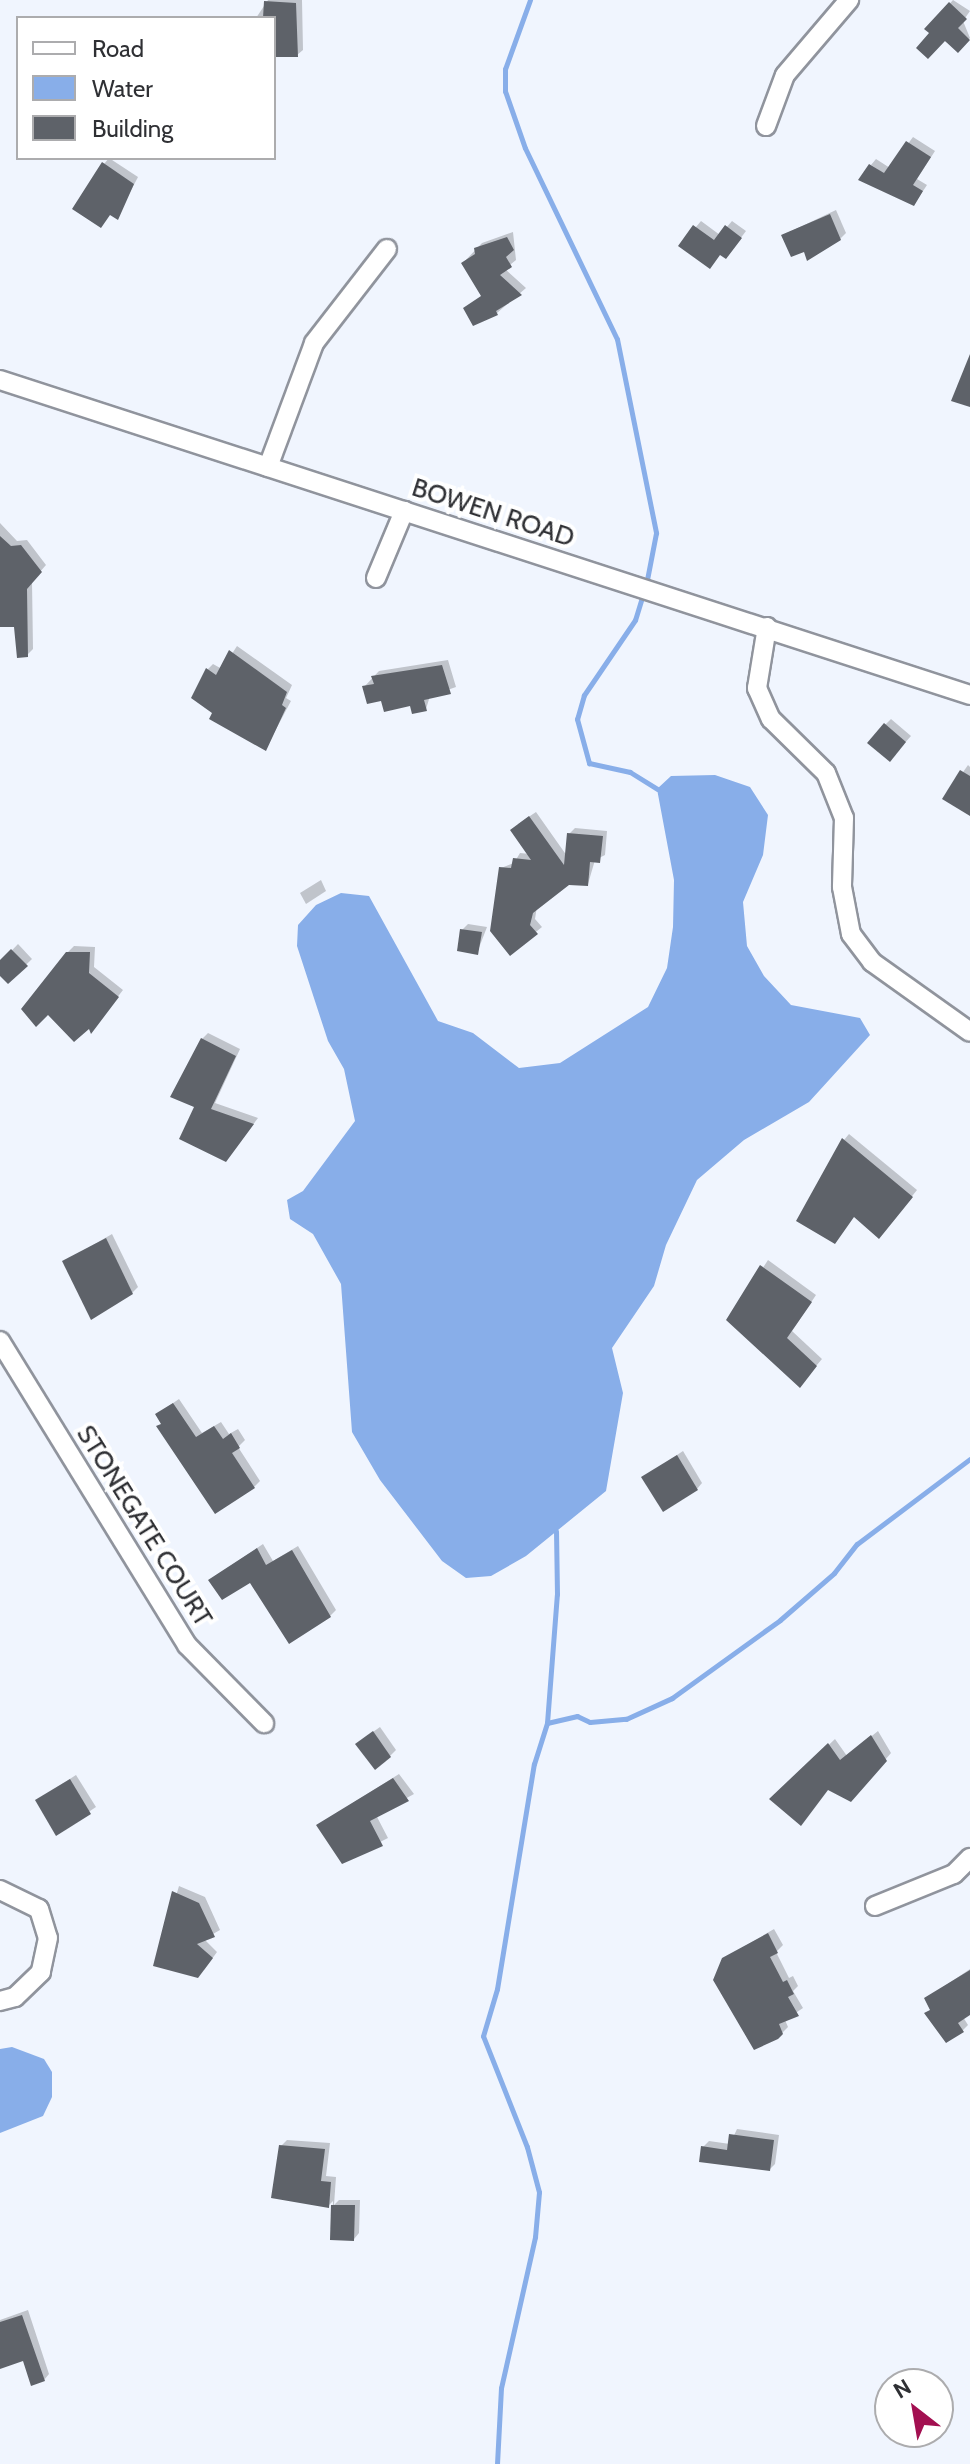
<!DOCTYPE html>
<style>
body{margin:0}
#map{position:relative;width:970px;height:2464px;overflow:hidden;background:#f0f5fe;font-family:Cabin,sans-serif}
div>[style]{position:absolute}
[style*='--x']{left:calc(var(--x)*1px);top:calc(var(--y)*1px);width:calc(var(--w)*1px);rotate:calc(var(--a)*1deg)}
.water>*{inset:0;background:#88aee9}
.shadow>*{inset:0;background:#0003}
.stream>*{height:5px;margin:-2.5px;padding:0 2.5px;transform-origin:2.5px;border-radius:2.5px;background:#88aee9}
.building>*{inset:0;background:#5e6269}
.roads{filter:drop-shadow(2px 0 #90949d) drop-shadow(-2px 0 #90949d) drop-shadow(0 2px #90949d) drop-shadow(0 -2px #90949d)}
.minor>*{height:18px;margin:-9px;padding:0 9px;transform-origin:9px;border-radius:9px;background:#fff}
span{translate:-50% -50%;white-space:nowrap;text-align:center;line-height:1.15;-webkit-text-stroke:8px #fff;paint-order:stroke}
.street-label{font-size:26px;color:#2f3034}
.legend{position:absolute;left:16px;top:16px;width:260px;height:144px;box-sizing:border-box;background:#fff;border:2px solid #acacae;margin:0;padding:10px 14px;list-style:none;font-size:24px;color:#2f3034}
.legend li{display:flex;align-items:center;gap:16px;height:40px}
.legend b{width:40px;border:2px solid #acacae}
.north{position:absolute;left:874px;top:2368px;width:80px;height:80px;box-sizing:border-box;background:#fff;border:2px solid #acacae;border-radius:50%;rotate:329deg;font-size:22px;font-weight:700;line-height:32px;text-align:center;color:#2f3034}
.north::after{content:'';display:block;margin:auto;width:28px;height:36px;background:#a31051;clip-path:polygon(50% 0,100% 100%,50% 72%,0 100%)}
</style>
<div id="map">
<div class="water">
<i style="clip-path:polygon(715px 775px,750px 787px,768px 815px,763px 855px,743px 902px,747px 946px,764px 976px,791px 1005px,860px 1018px,870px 1035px,809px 1102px,744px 1140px,697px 1180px,666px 1245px,654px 1286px,612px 1348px,623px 1393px,606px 1491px,526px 1556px,491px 1576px,466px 1578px,442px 1561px,380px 1480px,352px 1432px,341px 1284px,313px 1234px,290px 1219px,287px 1200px,303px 1191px,355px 1121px,344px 1069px,328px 1041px,297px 946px,298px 925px,316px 905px,341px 893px,369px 896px,438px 1021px,473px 1033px,519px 1068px,560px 1063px,648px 1007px,667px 968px,673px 927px,674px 880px,657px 789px,671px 776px)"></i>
<i style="clip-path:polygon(12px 2047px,44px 2059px,52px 2072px,52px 2097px,43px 2116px,0 2133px,0 2049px)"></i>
</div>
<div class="shadow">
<i style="clip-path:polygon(268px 0,302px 0,303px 50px,297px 55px,274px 55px,274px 18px,256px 18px)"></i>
<i style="clip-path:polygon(953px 0,970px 11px,963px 21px,970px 38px,958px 50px,927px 29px)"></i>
<i style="clip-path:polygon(913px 137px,935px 151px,917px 179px,927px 185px,919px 197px,871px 165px,876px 159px,890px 168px)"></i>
<i style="clip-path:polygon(109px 158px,138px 177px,117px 217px,104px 164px)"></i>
<i style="clip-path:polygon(836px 210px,846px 233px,840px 239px,805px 249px,783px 235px)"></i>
<i style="clip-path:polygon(701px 221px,720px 235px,732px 221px,746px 231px,731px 251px,681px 245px)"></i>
<i style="clip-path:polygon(513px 232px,516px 260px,505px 269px,526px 288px,497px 313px,474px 324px,482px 295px,463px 263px,482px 243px)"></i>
<i style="clip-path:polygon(0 523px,17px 541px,27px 540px,46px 565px,32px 581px,33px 649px,27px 655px,16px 625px,0 620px)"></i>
<i style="clip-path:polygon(237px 646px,292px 685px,286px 698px,291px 701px,266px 748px,214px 713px,208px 669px,213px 664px,222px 669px)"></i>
<i style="clip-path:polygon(448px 660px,456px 687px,430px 696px,426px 709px,382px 698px,364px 687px,379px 671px)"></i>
<i style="clip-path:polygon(891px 719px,911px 736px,895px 754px,885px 725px)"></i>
<i style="clip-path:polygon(968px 765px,970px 767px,970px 813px,945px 798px)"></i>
<i style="clip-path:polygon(536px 812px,567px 856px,569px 834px,575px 828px,607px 831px,605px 855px,595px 860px,588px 884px,569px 882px,537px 906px,535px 919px,542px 927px,510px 953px,501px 868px,514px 863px,520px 853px,530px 854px,518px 824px)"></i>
<i style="clip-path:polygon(321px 880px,326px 891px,306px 904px,300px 893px)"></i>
<i style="clip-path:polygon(468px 924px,487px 927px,477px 953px,462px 930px)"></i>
<i style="clip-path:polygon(18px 944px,32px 959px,8px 982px,0 974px,0 963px)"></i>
<i style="clip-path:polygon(74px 946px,95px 947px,94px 967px,123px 990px,92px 1030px,67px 953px)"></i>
<i style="clip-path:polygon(208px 1033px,240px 1049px,215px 1103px,258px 1118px,231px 1154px,196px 1106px,202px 1039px)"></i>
<i style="clip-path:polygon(849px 1134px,917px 1190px,884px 1231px,844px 1140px)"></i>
<i style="clip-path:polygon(112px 1234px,138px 1287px,132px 1293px,64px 1262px)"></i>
<i style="clip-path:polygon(768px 1260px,816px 1295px,792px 1331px,822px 1359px,805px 1379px,729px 1320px)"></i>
<i style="clip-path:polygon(179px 1399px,202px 1433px,221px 1422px,229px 1434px,238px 1429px,245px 1440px,238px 1447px,260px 1481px,254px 1487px,163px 1423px,157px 1414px)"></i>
<i style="clip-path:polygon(683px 1451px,702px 1483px,697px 1489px,644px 1477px)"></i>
<i style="clip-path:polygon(263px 1544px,273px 1561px,298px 1546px,336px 1610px,330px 1616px,250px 1580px,217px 1575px)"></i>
<i style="clip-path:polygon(380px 1727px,396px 1750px,390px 1756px,363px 1739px)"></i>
<i style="clip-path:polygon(878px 1731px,891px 1753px,856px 1794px,828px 1788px,772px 1799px,835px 1739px,847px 1756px)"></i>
<i style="clip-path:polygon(399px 1774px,414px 1794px,376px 1815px,388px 1838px,342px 1861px,318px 1825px)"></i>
<i style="clip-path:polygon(76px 1775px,96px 1807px,57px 1833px,37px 1800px)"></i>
<i style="clip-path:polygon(179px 1886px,205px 1897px,220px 1930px,204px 1939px,217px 1952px,204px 1970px,156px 1964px)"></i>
<i style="clip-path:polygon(774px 1929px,783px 1945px,776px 1952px,789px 1978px,793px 1976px,798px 1986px,793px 1991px,803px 2008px,785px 2020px,788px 2027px,782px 2033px,723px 1959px)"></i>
<i style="clip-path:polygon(970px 1969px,970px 2012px,963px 2017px,968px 2025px,962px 2031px,931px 2009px,927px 1998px)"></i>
<i style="clip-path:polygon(737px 2129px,779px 2135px,775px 2164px,770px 2169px,703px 2147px,709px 2141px,730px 2144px)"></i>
<i style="clip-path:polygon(287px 2140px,330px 2143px,326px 2176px,336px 2177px,334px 2205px,339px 2200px,360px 2200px,359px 2233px,354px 2239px,332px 2238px,333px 2201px,328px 2206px,281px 2146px)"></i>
<i style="clip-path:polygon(28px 2310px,49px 2374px,44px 2380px,24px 2359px,0 2367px,0 2320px)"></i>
</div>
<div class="stream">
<i style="--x:530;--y:0;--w:73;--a:109.9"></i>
<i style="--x:505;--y:69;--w:22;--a:90"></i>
<i style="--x:505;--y:91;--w:60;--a:70.7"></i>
<i style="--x:525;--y:148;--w:212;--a:64.3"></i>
<i style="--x:617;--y:339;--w:198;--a:78.6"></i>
<i style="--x:656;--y:533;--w:53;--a:100.9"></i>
<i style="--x:643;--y:594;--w:27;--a:107"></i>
<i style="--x:635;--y:620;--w:91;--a:124.2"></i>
<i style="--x:584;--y:695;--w:25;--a:106"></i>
<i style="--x:577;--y:719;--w:46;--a:74.7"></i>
<i style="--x:589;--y:763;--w:42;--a:12.4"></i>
<i style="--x:630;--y:772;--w:32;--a:32"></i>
<i style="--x:547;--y:1723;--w:31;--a:-13"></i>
<i style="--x:577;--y:1716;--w:14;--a:25"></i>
<i style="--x:590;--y:1722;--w:36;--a:-5"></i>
<i style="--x:626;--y:1719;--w:51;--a:-24.5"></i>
<i style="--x:672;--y:1698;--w:133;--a:-35.8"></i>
<i style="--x:780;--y:1620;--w:72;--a:-41"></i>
<i style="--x:834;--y:1573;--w:37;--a:-52"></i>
<i style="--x:857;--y:1544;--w:141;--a:-37"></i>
<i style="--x:497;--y:2464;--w:76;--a:-87"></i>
<i style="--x:501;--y:2388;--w:155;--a:-77.3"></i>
<i style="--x:535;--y:2237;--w:45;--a:-84.9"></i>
<i style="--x:539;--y:2192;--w:47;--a:-104.9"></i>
<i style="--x:527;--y:2147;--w:119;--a:-111.6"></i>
<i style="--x:483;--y:2036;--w:49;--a:-73.4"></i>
<i style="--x:497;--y:1989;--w:228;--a:-80.7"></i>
<i style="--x:534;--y:1764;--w:43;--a:-72.4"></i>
<i style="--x:547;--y:1723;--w:129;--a:-85.6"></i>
<i style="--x:557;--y:1594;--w:63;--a:-90.9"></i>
</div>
<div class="building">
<i style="clip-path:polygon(264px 1px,296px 3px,298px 57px,274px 57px,274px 18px,263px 18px)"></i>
<i style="clip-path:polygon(949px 2px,967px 19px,958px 28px,970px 40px,958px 53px,945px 41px,928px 59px,916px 48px,929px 33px,924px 29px)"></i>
<i style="clip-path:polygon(906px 141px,931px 157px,913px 185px,923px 191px,914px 206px,858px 180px,869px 164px,884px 173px)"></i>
<i style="clip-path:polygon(102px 162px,134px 184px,118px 220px,110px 215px,101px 228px,72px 209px)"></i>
<i style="clip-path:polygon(830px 214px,841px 240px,807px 261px,804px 252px,791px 257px,781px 235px)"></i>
<i style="clip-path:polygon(693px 225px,714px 240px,725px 225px,742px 238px,726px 259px,720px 255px,710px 269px,678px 246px)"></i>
<i style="clip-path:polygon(507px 237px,514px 250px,506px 257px,512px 267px,500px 275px,522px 295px,496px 311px,498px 315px,473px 326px,463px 308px,481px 296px,461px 263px,475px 254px,474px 248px)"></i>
<i style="clip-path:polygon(970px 354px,970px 407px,951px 401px)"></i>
<i style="clip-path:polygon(0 536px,11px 546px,21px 545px,42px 572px,27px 589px,28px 657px,17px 658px,14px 627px,0 627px)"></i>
<i style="clip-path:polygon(229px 650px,287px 692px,282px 705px,286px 708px,266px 751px,209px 719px,212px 713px,191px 698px,206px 668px,216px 675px)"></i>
<i style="clip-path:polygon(442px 665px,451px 694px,424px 700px,427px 711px,412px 714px,410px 706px,384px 712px,381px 701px,367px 704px,362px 686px,374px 684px,371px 676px)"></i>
<i style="clip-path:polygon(884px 723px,906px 742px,890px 762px,867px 743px)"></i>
<i style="clip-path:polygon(960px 770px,970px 776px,970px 816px,942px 799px)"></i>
<i style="clip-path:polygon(529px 816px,564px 865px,567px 833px,603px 836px,600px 863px,590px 862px,588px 886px,569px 885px,533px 913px,530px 925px,538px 934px,510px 956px,490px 931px,499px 867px,511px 868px,513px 858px,531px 860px,510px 830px)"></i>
<i style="clip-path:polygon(460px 929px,482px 932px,478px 955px,457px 951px)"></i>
<i style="clip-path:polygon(11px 949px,28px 966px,8px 984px,0 976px,0 960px)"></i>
<i style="clip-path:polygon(66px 952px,90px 952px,89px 973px,119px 997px,91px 1034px,89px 1029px,74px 1042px,48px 1015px,36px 1027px,21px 1009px)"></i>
<i style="clip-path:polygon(201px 1038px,236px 1056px,211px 1109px,254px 1124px,226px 1162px,179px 1139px,194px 1107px,170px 1097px)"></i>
<i style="clip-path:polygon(842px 1138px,913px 1197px,879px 1239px,854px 1217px,835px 1244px,796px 1221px)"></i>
<i style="clip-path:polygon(106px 1238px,133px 1294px,91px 1320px,62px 1261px)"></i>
<i style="clip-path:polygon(760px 1265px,812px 1302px,787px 1338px,817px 1366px,800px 1388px,726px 1320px)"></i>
<i style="clip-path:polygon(173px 1403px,196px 1437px,214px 1426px,223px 1439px,231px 1433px,240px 1448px,232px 1453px,255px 1488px,215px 1514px,156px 1426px,161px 1424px,155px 1414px)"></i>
<i style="clip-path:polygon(677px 1455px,698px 1490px,663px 1512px,641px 1477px)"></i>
<i style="clip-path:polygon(257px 1548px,266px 1565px,292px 1550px,331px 1617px,289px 1644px,250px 1583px,222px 1600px,208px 1580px)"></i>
<i style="clip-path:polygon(373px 1731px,391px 1757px,375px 1770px,355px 1744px)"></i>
<i style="clip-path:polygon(871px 1735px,887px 1761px,851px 1802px,828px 1790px,801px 1826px,769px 1799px,828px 1743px,840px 1760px)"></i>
<i style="clip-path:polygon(393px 1778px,409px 1801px,370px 1821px,383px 1846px,342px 1864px,316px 1825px)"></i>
<i style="clip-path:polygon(70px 1779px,91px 1814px,56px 1836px,35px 1800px)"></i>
<i style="clip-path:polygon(172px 1891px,199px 1903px,215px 1937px,197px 1944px,213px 1958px,198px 1978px,153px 1966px)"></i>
<i style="clip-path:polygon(768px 1933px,778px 1953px,770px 1957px,783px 1982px,787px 1980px,794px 1994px,788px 1997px,799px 2016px,779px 2024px,783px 2034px,778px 2039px,754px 2050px,713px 1980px,722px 1958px)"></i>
<i style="clip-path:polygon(970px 1970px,970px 2015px,958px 2023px,964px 2032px,946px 2043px,924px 2013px,930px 2010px,924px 1998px)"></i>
<i style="clip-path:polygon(729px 2134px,774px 2140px,770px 2171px,699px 2162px,701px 2146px,727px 2150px)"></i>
<i style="clip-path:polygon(279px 2145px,325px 2149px,321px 2181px,331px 2182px,329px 2208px,271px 2198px)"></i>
<i style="clip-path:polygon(331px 2205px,355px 2205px,354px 2241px,330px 2240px)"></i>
<i style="clip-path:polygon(22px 2315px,45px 2381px,31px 2386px,23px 2361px,0 2369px,0 2322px)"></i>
</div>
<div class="roads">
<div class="minor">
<i style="--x:766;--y:126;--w:54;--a:-69.6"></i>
<i style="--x:785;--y:75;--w:99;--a:-49.5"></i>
<i style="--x:0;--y:380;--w:1020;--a:17.99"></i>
<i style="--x:268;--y:467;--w:132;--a:-69.6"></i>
<i style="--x:314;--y:343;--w:119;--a:-52.2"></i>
<i style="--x:376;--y:578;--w:73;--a:-67.3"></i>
<i style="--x:767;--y:627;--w:62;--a:99.3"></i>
<i style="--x:757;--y:688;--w:34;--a:66"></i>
<i style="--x:771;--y:719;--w:77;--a:44.5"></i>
<i style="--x:826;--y:773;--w:48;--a:68.2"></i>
<i style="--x:844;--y:818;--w:69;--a:91.7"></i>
<i style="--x:842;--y:887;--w:48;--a:79.2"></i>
<i style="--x:851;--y:934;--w:35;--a:53"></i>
<i style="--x:872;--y:962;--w:120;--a:35.5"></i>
<i style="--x:0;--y:1341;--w:357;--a:58.4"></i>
<i style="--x:187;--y:1645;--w:110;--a:45.4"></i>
<i style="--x:0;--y:1890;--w:43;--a:26"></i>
<i style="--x:39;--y:1909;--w:30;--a:73"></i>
<i style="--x:48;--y:1938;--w:35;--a:102"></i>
<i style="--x:41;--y:1972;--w:36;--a:136"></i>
<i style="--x:15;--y:1997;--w:16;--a:165"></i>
<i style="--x:875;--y:1906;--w:85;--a:-22.1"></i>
<i style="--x:954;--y:1874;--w:23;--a:-45"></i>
</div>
</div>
<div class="street-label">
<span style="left:493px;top:513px;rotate:18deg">BOWEN ROAD</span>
<span style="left:144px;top:1526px;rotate:58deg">STONEGATE COURT</span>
</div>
<ul class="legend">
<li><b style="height:10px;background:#fff"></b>Road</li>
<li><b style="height:22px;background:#88aee9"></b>Water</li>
<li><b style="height:22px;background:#5e6269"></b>Building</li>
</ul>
<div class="north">N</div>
</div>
